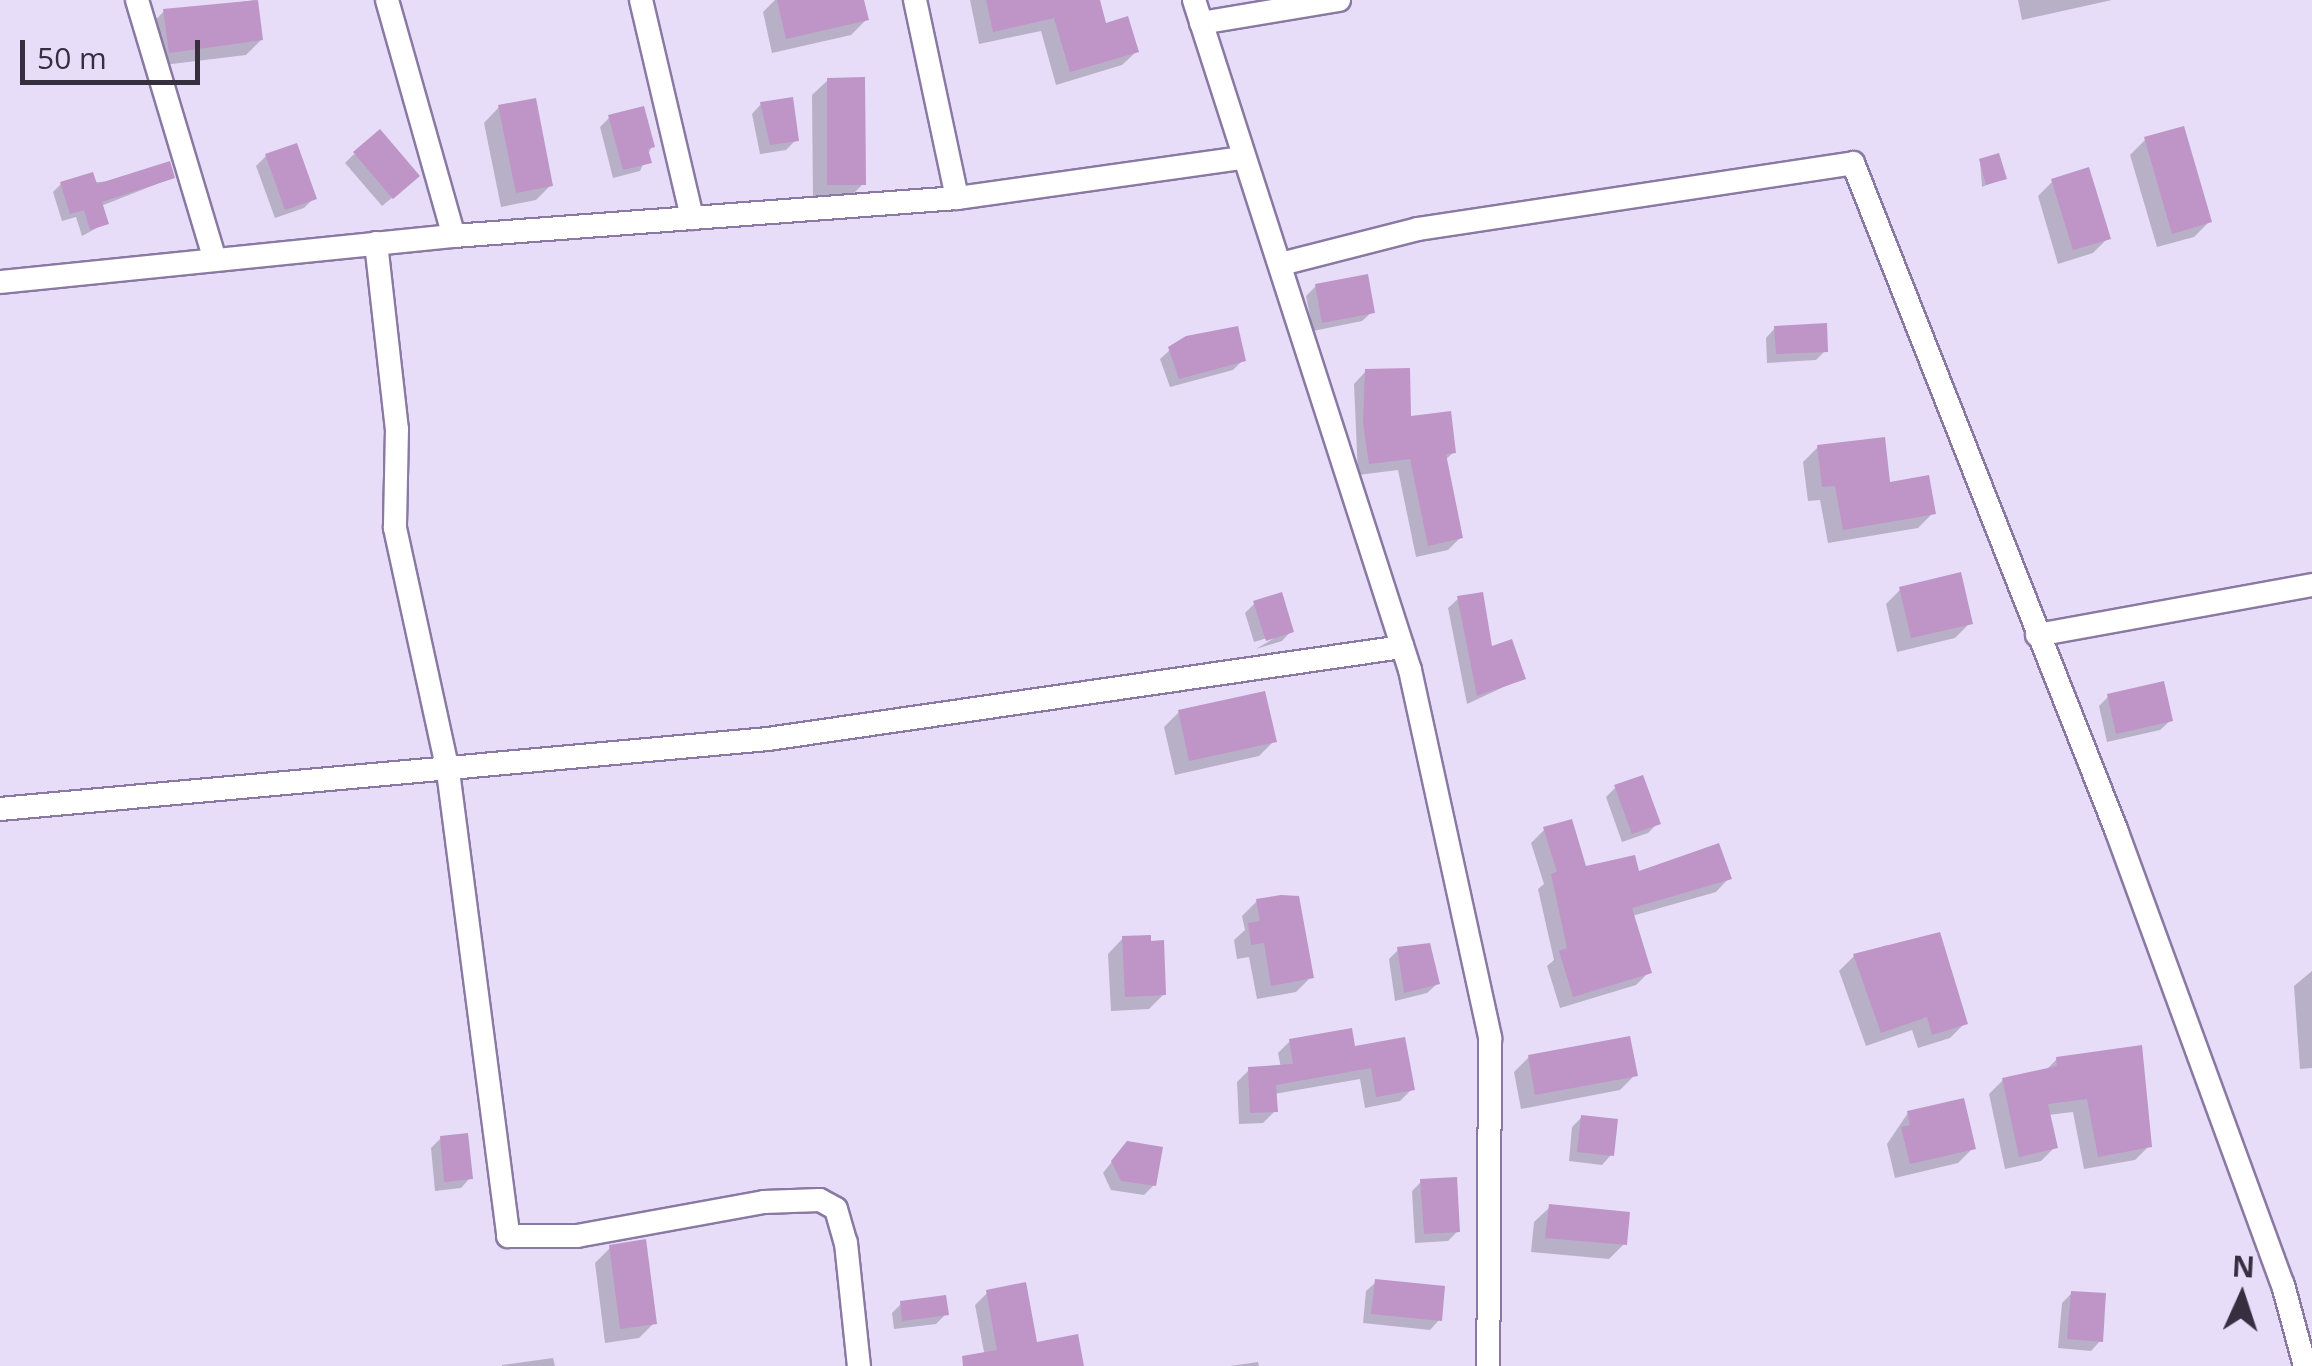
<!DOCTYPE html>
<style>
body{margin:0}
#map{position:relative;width:2312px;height:1366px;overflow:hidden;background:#e7ddf9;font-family:"Open Sans",sans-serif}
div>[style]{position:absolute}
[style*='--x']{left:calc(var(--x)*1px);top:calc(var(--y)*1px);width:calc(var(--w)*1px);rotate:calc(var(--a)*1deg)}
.shadow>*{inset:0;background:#0003}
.building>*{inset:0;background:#be95c6}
.roads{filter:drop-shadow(2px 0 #8979a3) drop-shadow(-2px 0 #8979a3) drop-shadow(0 2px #8979a3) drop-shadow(0 -2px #8979a3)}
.street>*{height:22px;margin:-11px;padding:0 11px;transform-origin:11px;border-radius:11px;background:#fff}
span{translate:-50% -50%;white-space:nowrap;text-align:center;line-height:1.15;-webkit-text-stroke:8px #e7ddf9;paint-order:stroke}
.north{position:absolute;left:2192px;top:1246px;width:100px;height:100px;-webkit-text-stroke:8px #e7ddf9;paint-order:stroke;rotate:3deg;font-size:28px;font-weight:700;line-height:40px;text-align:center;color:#352f40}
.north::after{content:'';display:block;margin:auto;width:35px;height:45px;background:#352f40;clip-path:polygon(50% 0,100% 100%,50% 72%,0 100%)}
.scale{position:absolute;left:20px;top:40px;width:180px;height:45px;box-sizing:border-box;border:5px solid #352f40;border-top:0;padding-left:12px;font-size:30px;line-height:35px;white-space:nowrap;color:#352f40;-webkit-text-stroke:8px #e7ddf9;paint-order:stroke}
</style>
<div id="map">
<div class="shadow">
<i style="clip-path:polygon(256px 0,261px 40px,246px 55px,155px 66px,149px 27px,164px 11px)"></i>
<i style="clip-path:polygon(775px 0,862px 0,866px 20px,851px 35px,772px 53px,763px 12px)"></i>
<i style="clip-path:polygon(970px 0,1098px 0,1104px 26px,1136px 52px,1122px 65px,1056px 85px,1041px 31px,979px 44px)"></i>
<i style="clip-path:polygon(2018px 0,2112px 0,2022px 20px)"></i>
<i style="clip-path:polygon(828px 80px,863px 184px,848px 199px,813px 199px,812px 95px)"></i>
<i style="clip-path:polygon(761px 104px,796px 140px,786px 150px,760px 154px,752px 114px)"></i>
<i style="clip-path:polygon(499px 107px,551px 185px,536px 200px,501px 207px,484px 123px)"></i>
<i style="clip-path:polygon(609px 118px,652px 146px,640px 171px,613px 178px,600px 127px)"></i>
<i style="clip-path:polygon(2145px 140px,2209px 222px,2194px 237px,2157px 247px,2130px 155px)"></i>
<i style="clip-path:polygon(354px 154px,408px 185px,382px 206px,345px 163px)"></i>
<i style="clip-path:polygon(266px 156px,314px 198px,304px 208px,275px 218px,256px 166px)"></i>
<i style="clip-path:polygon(1980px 161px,2004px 178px,1982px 187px)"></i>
<i style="clip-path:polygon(172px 178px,101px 206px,106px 223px,82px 236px,76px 217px,62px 221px,53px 192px,61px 184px)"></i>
<i style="clip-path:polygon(2053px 181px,2108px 238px,2093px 253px,2058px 264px,2038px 196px)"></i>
<i style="clip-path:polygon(1316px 286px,1372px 312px,1362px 321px,1313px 331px,1306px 296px)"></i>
<i style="clip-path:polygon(1775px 328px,1825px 351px,1816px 360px,1767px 363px,1766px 338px)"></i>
<i style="clip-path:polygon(1170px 350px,1243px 360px,1233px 370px,1170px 387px,1160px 359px)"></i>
<i style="clip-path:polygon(1366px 371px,1409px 419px,1454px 452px,1444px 461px,1460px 538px,1448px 550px,1416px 557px,1398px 470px,1358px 475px,1354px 384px)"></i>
<i style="clip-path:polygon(1818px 447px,1933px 513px,1918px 528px,1828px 543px,1820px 500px,1808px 501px,1803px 462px)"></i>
<i style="clip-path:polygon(1901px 589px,1970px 623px,1955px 638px,1897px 652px,1886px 604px)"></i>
<i style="clip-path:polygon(1458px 599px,1490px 650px,1523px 678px,1467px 704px,1448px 608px)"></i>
<i style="clip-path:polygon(1255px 603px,1291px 631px,1282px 641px,1256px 649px,1283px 633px,1254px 642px,1245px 613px)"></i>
<i style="clip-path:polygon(2109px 696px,2170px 721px,2160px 730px,2107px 742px,2099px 706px)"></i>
<i style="clip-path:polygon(1179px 712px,1274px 741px,1259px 756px,1175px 775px,1164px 727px)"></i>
<i style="clip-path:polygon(1616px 787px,1658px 823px,1648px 833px,1622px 842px,1606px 797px)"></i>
<i style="clip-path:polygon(1544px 830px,1584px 869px,1729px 878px,1716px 892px,1632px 916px,1649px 972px,1636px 985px,1560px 1008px,1547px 966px,1554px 960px,1538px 889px,1544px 884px,1531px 843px)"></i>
<i style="clip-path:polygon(1257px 901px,1311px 977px,1296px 992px,1257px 999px,1249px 957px,1237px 959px,1234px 940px,1245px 930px,1242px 916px)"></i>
<i style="clip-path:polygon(1123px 938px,1164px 994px,1149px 1009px,1111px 1011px,1108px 954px)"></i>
<i style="clip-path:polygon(1887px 945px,1965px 1023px,1950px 1038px,1918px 1048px,1912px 1030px,1866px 1046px,1839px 971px,1854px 956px)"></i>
<i style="clip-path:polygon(1398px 950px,1437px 984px,1427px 993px,1395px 1001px,1389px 959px)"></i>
<i style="clip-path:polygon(2312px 971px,2312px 1068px,2300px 1069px,2294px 986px)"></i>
<i style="clip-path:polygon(1290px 1041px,1353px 1049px,1412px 1089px,1400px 1101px,1365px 1108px,1360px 1079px,1274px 1094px,1275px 1111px,1263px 1123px,1239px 1124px,1237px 1082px,1249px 1070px,1281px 1068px,1278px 1053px)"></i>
<i style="clip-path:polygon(1529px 1057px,1635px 1075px,1620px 1090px,1521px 1109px,1514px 1072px)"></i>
<i style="clip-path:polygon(2057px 1059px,2149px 1146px,2135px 1160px,2084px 1169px,2073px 1112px,2048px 1115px,2055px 1147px,2041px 1161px,2005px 1169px,1989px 1094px,2003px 1080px,2045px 1071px)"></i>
<i style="clip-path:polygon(1908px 1113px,1973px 1148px,1958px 1163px,1895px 1178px,1887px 1144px)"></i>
<i style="clip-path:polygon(1582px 1117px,1611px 1155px,1602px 1165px,1569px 1161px,1572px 1127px)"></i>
<i style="clip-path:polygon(441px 1138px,470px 1178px,461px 1188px,435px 1191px,431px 1148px)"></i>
<i style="clip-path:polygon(1118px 1154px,1154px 1185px,1144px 1195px,1111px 1190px,1103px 1173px)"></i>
<i style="clip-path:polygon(1422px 1181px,1458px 1231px,1448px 1241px,1415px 1243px,1412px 1191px)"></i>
<i style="clip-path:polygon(1550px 1207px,1624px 1244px,1609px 1259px,1531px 1252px,1534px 1222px)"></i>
<i style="clip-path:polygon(610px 1248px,654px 1323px,639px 1338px,605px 1343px,595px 1263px)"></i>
<i style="clip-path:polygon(1376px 1282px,1439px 1320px,1430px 1330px,1363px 1323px,1366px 1291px)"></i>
<i style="clip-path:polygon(988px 1292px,1035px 1345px,1081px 1366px,976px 1366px,985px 1357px,975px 1305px)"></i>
<i style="clip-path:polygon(2072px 1293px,2100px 1341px,2091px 1351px,2058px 1348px,2062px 1303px)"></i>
<i style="clip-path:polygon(902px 1303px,946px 1314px,936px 1324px,894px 1329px,892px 1313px)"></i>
<i style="clip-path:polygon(553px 1358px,555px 1366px,502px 1366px,502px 1365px)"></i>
<i style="clip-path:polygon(1258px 1362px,1259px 1366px,1230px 1366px)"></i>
</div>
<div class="building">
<i style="clip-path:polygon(258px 0,263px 40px,169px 53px,163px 9px)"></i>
<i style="clip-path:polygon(777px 0,864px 0,869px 20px,786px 39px)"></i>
<i style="clip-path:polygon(986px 0,1100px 0,1106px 23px,1128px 16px,1139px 52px,1070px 72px,1054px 18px,993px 32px)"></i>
<i style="clip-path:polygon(865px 77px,866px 185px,827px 185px,827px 78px)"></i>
<i style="clip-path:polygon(793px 97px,799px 141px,770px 145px,760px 102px)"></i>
<i style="clip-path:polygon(536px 98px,553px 186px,516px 193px,498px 105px)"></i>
<i style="clip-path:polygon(644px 106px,655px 147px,648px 149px,652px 163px,623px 170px,608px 115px)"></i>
<i style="clip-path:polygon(2184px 126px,2212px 222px,2172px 234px,2144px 137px)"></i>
<i style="clip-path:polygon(380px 129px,420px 176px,393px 199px,353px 152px)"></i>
<i style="clip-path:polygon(297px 143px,317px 199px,285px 210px,265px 154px)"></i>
<i style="clip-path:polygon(1999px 153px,2007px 179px,1986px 185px,1979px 159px)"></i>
<i style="clip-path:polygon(170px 161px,175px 178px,102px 202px,109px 224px,90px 230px,84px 210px,70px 214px,60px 182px,93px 172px,97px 184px)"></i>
<i style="clip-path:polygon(2089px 167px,2111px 239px,2073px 250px,2051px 179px)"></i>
<i style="clip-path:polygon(1368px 274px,1375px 313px,1322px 323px,1315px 284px)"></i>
<i style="clip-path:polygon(1827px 323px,1828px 352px,1776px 354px,1774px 326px)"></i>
<i style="clip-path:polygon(1238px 326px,1246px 361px,1179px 379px,1168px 347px,1186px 336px)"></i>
<i style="clip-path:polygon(1410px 368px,1411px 416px,1451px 411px,1456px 453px,1446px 454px,1463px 538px,1428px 546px,1410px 459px,1369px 464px,1363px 423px,1365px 369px)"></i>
<i style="clip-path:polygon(1885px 437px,1890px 482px,1929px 475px,1936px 514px,1843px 530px,1835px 486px,1822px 487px,1817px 445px)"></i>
<i style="clip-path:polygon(1961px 572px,1973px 624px,1911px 638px,1899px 587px)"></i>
<i style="clip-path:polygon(1282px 592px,1294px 632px,1266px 641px,1253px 601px)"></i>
<i style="clip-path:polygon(1483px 592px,1492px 646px,1512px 639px,1526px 679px,1477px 696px,1457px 596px)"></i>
<i style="clip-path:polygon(2164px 681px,2173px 721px,2116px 734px,2107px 694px)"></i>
<i style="clip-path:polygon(1265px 691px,1277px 742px,1189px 761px,1178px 710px)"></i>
<i style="clip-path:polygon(1643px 775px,1661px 824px,1632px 834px,1614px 785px)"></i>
<i style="clip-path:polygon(1572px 819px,1586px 866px,1635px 855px,1639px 871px,1719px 843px,1732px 879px,1632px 908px,1652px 973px,1573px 997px,1559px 951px,1567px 948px,1551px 874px,1557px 872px,1543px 827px)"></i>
<i style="clip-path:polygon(1281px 895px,1299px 896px,1314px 978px,1271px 986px,1264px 943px,1251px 945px,1248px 923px,1260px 921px,1256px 899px)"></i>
<i style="clip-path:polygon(1940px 932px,1968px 1024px,1932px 1035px,1927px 1017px,1881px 1033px,1853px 954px)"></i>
<i style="clip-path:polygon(1151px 935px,1151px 941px,1164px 940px,1166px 995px,1125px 997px,1122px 936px)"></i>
<i style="clip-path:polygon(1430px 943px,1440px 984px,1404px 993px,1397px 947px)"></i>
<i style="clip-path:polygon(1352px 1028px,1355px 1046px,1405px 1037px,1415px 1090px,1376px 1097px,1371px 1068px,1276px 1085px,1278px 1112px,1250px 1113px,1248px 1067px,1293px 1064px,1289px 1039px)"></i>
<i style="clip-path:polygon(1630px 1036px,1638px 1076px,1535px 1095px,1528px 1055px)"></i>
<i style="clip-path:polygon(2142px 1045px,2152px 1147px,2098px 1157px,2087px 1099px,2048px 1104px,2058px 1148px,2019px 1157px,2002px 1078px,2057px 1066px,2056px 1057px)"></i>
<i style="clip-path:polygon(1964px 1098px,1976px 1149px,1910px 1164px,1901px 1127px,1910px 1125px,1907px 1111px)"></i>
<i style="clip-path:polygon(1581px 1115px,1618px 1119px,1614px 1156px,1577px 1152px)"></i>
<i style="clip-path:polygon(468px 1133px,473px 1179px,444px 1182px,440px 1136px)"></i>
<i style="clip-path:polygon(1127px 1141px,1163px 1147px,1156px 1186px,1121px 1181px,1111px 1161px)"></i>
<i style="clip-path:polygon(1457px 1177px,1460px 1232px,1424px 1234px,1420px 1179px)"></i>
<i style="clip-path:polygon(1549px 1204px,1630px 1212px,1627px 1245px,1545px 1238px)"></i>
<i style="clip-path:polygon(646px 1239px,657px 1324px,620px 1329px,609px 1245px)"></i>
<i style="clip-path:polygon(1375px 1279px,1445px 1286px,1442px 1321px,1371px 1314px)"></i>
<i style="clip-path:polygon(1026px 1282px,1037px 1342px,1078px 1334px,1084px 1366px,963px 1366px,962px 1356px,997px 1350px,986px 1290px)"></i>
<i style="clip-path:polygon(2071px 1291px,2106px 1293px,2103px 1342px,2067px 1339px)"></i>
<i style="clip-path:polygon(946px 1295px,949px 1315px,902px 1321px,900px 1301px)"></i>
</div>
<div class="roads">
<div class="street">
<i style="--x:137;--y:0;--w:268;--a:73.3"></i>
<i style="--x:387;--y:0;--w:245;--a:74.2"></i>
<i style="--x:641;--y:0;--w:224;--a:76.8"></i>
<i style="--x:915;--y:0;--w:202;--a:78"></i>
<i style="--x:1194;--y:0;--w:704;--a:72.13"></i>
<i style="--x:1410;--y:670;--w:377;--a:77.7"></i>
<i style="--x:1490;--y:1038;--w:328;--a:90.3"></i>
<i style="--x:1201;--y:23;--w:140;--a:-9.5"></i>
<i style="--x:376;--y:243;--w:187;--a:83.6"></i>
<i style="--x:397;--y:429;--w:99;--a:91.2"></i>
<i style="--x:395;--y:528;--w:249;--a:77.7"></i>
<i style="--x:448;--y:771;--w:469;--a:82.6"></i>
<i style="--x:508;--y:1236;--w:69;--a:0"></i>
<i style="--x:577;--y:1236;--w:190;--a:-10.3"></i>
<i style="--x:764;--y:1202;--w:56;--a:-2"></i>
<i style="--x:820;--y:1200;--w:18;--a:29"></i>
<i style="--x:836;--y:1209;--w:35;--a:74"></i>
<i style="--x:846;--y:1243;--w:124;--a:84"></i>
<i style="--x:1281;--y:264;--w:141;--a:-14.3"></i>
<i style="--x:1418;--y:229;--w:440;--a:-8.6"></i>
<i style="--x:1853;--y:163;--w:719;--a:68.46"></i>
<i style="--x:2117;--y:832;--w:482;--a:69.9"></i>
<i style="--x:2283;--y:1285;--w:84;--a:74.8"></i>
<i style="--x:0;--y:282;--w:456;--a:-5.8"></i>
<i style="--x:454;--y:236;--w:504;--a:-4.32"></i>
<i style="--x:957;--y:198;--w:286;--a:-8"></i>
<i style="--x:2037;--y:635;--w:280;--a:-10.3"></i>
<i style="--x:0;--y:809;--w:771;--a:-5.21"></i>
<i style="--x:768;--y:739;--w:641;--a:-8.26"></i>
</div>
</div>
<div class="north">N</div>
<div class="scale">50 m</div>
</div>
